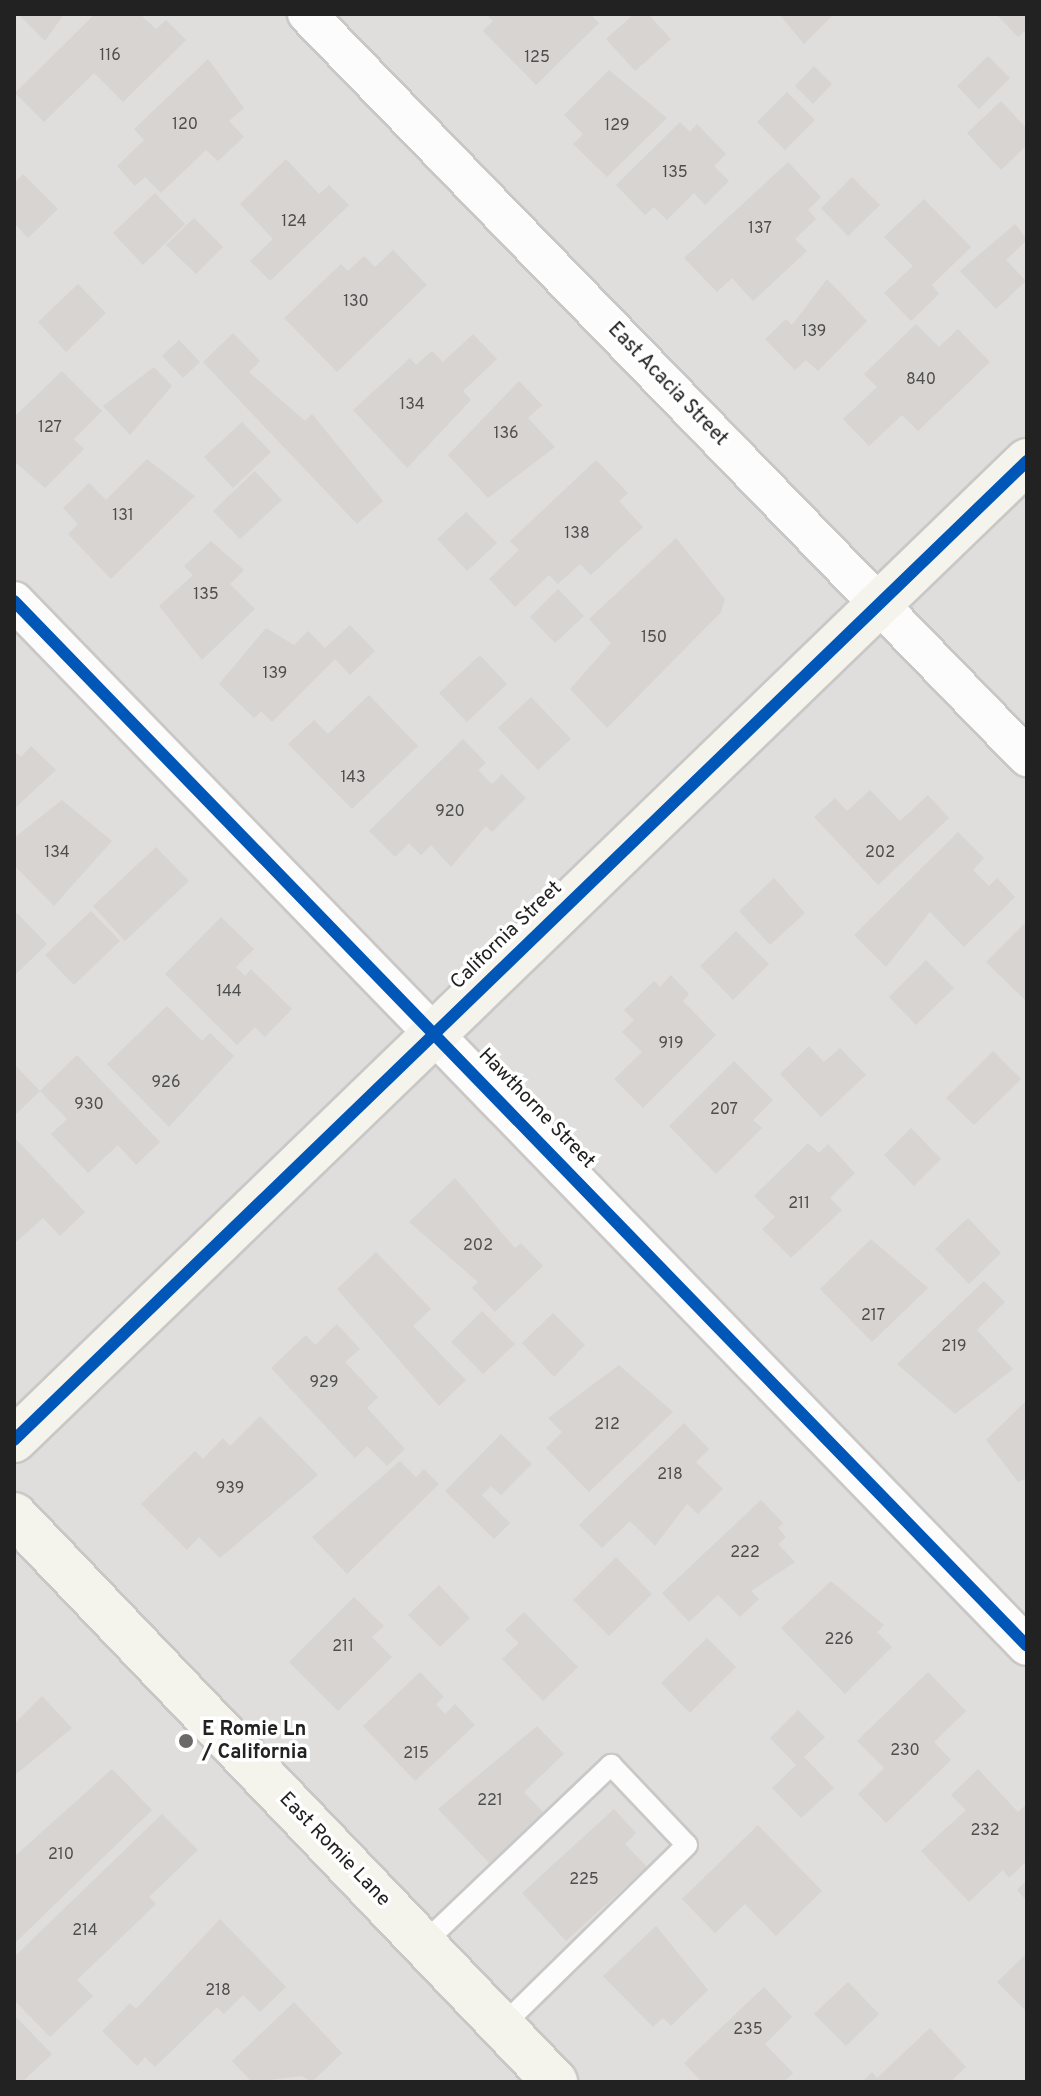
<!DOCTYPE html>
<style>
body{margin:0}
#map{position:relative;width:1041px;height:2096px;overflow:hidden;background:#f0eeeb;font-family:Overpass,sans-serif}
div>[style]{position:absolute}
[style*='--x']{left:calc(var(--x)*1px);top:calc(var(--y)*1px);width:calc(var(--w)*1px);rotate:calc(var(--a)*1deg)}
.residential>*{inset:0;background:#dfdedc}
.building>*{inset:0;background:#d7d4d2}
.roads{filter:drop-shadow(2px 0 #c9c8c7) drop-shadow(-2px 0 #c9c8c7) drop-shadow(0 2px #c9c8c7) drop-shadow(0 -2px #c9c8c7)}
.lane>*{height:20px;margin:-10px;padding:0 10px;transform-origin:10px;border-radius:10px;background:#fdfcfc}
.street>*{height:38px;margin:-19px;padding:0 19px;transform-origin:19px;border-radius:19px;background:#fdfcfc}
.secondary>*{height:44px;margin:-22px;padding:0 22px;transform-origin:22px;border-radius:22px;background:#f4f4ed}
.cycleway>*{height:12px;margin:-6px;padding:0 6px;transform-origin:6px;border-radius:6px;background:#0057b8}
.dots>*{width:22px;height:22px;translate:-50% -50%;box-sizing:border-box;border:4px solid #fff;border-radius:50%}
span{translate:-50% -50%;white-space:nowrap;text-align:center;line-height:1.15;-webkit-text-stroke:7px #fff;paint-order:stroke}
.number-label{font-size:16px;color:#4f4e4e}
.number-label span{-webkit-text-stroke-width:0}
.street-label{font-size:20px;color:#222}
.poi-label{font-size:20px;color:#222;font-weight:700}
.left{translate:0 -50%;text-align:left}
.frame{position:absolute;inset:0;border:16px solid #222;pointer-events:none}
</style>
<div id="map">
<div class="residential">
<i style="clip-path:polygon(14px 14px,1027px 14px,1027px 2082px,14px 2082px)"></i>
</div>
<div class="building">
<i style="clip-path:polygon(18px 14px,64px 14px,45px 41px)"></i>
<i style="clip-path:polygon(95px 14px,140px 14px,156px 29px,166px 20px,186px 40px,123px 102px,94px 73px,44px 122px,15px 93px)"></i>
<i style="clip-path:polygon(486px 14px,590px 14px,599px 23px,536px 85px,483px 31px,493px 21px)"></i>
<i style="clip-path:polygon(634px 14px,648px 14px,671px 39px,635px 71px,606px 39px)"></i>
<i style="clip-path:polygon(779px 14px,834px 14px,804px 44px)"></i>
<i style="clip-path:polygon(996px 14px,1027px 14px,1027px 29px,1018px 37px)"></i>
<i style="clip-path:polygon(988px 56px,1010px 78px,979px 109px,957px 86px)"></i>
<i style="clip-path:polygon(208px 59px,244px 108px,229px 121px,244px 137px,218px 161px,206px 150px,161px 193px,145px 177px,135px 186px,117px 166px,144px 140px,134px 129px)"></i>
<i style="clip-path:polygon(814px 66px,832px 84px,813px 104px,795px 86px)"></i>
<i style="clip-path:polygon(609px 70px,667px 118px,607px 177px,573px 144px,583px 134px,564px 115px)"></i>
<i style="clip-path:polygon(787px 92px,815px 120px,785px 150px,757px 122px)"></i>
<i style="clip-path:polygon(1001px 101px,1027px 129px,1027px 145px,1001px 170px,967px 133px)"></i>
<i style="clip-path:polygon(680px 122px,690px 132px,697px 124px,726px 154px,714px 166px,729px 181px,705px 205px,694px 193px,667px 220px,654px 207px,645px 215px,616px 185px)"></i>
<i style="clip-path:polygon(286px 159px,319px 194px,329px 185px,349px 205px,270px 281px,250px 261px,273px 239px,240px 204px)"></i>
<i style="clip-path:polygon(788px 162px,821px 197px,808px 210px,816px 219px,795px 239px,807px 251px,753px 301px,732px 278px,717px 292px,684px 258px)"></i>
<i style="clip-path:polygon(23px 174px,58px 209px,28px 238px,14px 223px,14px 183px)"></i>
<i style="clip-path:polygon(852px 177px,880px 205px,848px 236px,821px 208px)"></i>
<i style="clip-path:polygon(155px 193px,185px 224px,143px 265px,113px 233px)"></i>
<i style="clip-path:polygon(924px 199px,971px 247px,932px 285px,939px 294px,911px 321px,884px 293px,913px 266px,884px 237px)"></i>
<i style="clip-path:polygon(194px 218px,223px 247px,196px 274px,166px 245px)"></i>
<i style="clip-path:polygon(1015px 224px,1027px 240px,1006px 260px,1026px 281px,996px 309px,960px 271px)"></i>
<i style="clip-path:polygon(393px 250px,427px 285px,337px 372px,284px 318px,341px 264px,348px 271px,364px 256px,375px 267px)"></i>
<i style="clip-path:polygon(827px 279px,867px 321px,818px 371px,806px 360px,795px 370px,765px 339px,786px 319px,792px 325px)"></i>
<i style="clip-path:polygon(78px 284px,106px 313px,66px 352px,38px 322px)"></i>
<i style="clip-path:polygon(916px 324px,939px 347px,958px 329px,990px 362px,918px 431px,902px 415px,869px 446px,843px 419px,877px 387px,864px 374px)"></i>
<i style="clip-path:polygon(233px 333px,260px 361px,249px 372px,305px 421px,312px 414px,383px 501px,357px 524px,203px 362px)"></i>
<i style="clip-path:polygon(473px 334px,497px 359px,463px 391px,471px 400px,407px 468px,353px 410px,410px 358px,416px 365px,432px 351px,443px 362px)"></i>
<i style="clip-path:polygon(179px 340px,200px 362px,183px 378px,162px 356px)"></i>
<i style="clip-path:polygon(154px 367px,172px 386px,130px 435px,103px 406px)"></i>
<i style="clip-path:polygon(62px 371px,102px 411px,74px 439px,84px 449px,45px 488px,14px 461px,14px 417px)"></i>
<i style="clip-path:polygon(519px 381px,542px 405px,528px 418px,555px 447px,488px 498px,448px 455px)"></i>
<i style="clip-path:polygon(242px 422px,271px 452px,233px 488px,204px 457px)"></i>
<i style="clip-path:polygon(147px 459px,195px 496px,111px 579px,68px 534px,78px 524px,63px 508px,89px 483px,106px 500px)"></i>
<i style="clip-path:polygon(596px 460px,628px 493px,619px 501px,643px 527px,591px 575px,580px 564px,558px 584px,549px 575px,515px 607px,489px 579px,519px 550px,510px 541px)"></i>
<i style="clip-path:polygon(255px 471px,282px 500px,240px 539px,213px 511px)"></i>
<i style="clip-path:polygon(466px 512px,497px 543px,467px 571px,437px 539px)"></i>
<i style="clip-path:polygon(676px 538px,725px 599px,721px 612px,607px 728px,570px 689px,611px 643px,589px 619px)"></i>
<i style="clip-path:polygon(211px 541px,244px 570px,230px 584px,255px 609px,202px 660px,159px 606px,193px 575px,184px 566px)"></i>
<i style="clip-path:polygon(558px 589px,584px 616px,555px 643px,530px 617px)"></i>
<i style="clip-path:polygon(350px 625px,375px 651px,350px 675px,335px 659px,272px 722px,261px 711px,254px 718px,219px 684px,266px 628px,294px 645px,308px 631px,325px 648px)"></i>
<i style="clip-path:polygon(480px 655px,507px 684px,467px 722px,439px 693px)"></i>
<i style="clip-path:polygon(369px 695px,418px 746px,352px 809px,288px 744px,314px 720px,328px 734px)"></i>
<i style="clip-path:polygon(531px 697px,571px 739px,538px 770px,498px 728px)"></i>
<i style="clip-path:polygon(463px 739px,486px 763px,478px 770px,492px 784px,502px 774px,526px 798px,492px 832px,486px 826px,451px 867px,431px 845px,421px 855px,409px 843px,395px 857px,369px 831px)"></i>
<i style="clip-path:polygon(31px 746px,56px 770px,14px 809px,14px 751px,21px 757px)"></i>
<i style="clip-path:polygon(870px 790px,900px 821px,928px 795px,949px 818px,878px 885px,814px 817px,835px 798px,847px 811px)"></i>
<i style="clip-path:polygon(62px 800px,112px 841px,54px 906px,14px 865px,14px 838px)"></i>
<i style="clip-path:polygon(958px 832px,984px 858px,973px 870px,989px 886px,997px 878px,1015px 897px,964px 947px,930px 912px,886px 967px,854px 935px)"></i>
<i style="clip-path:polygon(156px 847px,189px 881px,125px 941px,93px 906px)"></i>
<i style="clip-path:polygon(774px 878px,805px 913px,770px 945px,739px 911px)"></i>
<i style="clip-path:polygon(91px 911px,120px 941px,74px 985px,45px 955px)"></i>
<i style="clip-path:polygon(17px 913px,47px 944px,14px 976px,14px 916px)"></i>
<i style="clip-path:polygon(221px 917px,254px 949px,236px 967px,245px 976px,251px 969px,292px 1009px,265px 1037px,255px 1027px,237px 1045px,165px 974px)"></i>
<i style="clip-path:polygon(1024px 924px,1027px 928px,1027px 1002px,986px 962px)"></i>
<i style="clip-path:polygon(736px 931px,769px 964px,733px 1000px,700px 966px)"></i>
<i style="clip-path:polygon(926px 960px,954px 988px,916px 1025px,889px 997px)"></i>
<i style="clip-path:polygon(671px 975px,689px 994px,683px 1001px,716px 1035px,643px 1108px,614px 1079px,642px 1052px,622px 1032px,634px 1020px,624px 1010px,654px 981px,660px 987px)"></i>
<i style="clip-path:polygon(167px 1006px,202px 1041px,210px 1033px,234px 1056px,169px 1127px,107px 1064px)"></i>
<i style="clip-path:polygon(809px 1046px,824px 1062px,840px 1048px,866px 1075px,821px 1117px,780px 1074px)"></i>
<i style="clip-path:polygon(993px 1051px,1021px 1079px,974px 1125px,946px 1098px)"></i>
<i style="clip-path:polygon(77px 1055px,160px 1142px,136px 1165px,118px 1145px,88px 1173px,51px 1134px,67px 1119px,40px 1091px)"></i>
<i style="clip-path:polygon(734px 1061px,773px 1100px,753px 1120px,762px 1128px,716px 1174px,669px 1126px)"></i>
<i style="clip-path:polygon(14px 1064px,40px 1091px,14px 1116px)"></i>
<i style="clip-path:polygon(911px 1128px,941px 1159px,914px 1186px,884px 1155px)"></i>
<i style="clip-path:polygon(14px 1137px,85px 1212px,60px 1236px,43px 1218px,14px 1244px)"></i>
<i style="clip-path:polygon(808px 1143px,819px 1153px,828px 1144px,855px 1173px,830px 1198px,842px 1210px,791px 1258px,762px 1229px,775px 1217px,754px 1196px)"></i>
<i style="clip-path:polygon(455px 1178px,515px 1248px,521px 1243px,543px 1266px,495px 1312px,472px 1288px,478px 1282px,409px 1222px)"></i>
<i style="clip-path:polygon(968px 1218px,1001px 1253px,969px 1284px,935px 1249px)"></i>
<i style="clip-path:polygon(871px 1239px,928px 1288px,872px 1342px,820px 1289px)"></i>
<i style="clip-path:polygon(376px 1252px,431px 1309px,413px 1326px,466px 1380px,439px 1406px,337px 1289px)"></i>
<i style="clip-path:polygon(984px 1281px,1005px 1302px,977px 1330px,1013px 1369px,955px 1414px,897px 1364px)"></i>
<i style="clip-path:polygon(482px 1311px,515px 1344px,483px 1374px,451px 1342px)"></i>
<i style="clip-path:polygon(553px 1313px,585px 1345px,554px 1377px,522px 1343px)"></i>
<i style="clip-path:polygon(337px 1324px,360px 1349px,345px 1362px,378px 1397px,367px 1408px,405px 1449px,387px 1466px,367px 1446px,355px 1458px,271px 1368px,306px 1335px,315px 1345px)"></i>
<i style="clip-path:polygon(619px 1365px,673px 1412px,589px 1492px,546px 1448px,562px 1432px,548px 1418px)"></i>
<i style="clip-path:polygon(1027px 1400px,1027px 1478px,1018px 1482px,986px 1440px)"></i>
<i style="clip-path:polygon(260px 1416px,318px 1475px,220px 1558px,199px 1537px,187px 1550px,141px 1504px,195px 1451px,203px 1459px,223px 1438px,230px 1446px)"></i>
<i style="clip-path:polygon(684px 1423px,709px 1449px,696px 1462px,723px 1489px,698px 1514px,687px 1504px,655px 1546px,630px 1521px,602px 1548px,579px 1525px)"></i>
<i style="clip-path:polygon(501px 1434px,532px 1464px,501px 1495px,491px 1486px,482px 1495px,510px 1523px,494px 1539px,445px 1491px)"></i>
<i style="clip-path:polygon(400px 1461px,416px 1477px,424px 1469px,439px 1484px,347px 1574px,312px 1537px)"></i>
<i style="clip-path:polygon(761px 1500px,783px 1523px,778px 1528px,786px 1537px,778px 1544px,795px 1562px,751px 1591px,759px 1599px,740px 1617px,718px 1595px,689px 1622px,662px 1593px)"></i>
<i style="clip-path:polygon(616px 1557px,652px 1594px,609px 1636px,573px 1600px)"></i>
<i style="clip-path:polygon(831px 1581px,884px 1625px,877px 1632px,892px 1647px,845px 1694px,781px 1628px)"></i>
<i style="clip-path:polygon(439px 1585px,470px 1618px,440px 1647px,408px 1615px)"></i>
<i style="clip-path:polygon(354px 1597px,384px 1626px,372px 1637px,392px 1657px,338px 1711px,289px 1662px)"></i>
<i style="clip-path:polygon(524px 1612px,578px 1667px,543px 1701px,502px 1659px,519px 1643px,505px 1630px)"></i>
<i style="clip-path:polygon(707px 1638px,736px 1667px,690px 1713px,661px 1683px)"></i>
<i style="clip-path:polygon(420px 1672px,444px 1697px,436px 1704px,445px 1714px,455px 1704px,475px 1725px,415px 1781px,363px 1726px)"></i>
<i style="clip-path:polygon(928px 1672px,966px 1711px,934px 1742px,951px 1760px,886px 1823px,858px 1794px,884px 1768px,857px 1741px)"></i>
<i style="clip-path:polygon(42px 1696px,72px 1728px,14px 1776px,14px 1724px)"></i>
<i style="clip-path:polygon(798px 1710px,825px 1737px,804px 1757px,834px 1788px,801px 1818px,772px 1788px,796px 1765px,770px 1738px)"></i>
<i style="clip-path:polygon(537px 1726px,564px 1754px,524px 1792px,545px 1814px,491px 1865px,438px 1809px)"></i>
<i style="clip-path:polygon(112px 1769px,152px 1810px,14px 1944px,14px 1857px)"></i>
<i style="clip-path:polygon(978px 1769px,1018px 1812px,1027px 1804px,1027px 1861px,1009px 1878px,1003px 1870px,969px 1902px,921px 1851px,966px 1810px,951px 1795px)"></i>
<i style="clip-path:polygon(614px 1809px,636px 1833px,625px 1844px,647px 1867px,566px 1941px,522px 1893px)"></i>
<i style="clip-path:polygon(162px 1814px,198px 1850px,149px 1897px,156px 1904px,77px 1980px,93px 1996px,50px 2037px,14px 2000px,14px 1957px)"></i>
<i style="clip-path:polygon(758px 1825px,822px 1891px,776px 1936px,745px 1904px,715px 1933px,682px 1899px)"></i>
<i style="clip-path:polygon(1027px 1880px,1027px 1901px,1017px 1890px)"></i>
<i style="clip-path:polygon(220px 1919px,286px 1987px,260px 2012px,243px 1995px,224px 2014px,217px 2007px,155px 2067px,145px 2057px,137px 2066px,102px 2031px,130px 2003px,136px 2009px)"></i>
<i style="clip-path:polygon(656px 1926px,708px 1990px,671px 2026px,663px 2018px,653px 2027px,603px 1976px)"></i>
<i style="clip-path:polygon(1027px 1953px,1027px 2012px,997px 1982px)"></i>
<i style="clip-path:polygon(848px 1982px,879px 2014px,846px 2046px,814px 2014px)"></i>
<i style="clip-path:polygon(764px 1987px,792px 2017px,765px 2044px,793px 2073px,784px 2082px,702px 2082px,684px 2063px)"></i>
<i style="clip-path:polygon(294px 2002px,342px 2053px,312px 2082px,302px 2076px,252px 2082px,232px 2061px)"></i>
<i style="clip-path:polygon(15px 2016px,52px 2054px,22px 2082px,14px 2082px)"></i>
<i style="clip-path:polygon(930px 2028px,966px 2067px,950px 2082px,862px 2082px,872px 2072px,877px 2078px)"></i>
</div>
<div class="roads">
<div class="lane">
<i style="--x:423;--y:1944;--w:260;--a:-43.6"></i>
<i style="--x:611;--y:1765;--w:110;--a:46.5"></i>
<i style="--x:687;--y:1845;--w:259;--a:135.6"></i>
</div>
<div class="street">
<i style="--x:307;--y:14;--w:1035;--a:45.9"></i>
<i style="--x:14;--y:601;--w:1455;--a:45.89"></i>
</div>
<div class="secondary">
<i style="--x:14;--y:1440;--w:1409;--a:-44.02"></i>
<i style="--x:14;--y:1515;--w:784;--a:46.34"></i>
</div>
</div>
<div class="cycleway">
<i style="--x:14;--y:601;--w:1455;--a:45.89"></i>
<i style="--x:14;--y:1440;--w:1409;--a:-44.02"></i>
</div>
<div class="dots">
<i style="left:186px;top:1741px;background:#6a6968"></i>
</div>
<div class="number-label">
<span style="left:110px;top:56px">116</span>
<span style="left:537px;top:58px">125</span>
<span style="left:185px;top:125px">120</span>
<span style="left:617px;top:126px">129</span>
<span style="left:675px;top:173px">135</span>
<span style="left:294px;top:222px">124</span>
<span style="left:760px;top:229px">137</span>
<span style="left:356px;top:302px">130</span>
<span style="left:814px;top:332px">139</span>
<span style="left:921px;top:380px">840</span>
<span style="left:412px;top:405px">134</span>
<span style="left:50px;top:428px">127</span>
<span style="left:506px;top:434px">136</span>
<span style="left:123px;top:516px">131</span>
<span style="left:577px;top:534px">138</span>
<span style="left:206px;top:595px">135</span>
<span style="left:654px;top:638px">150</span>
<span style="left:275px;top:674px">139</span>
<span style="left:353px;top:778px">143</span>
<span style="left:450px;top:812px">920</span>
<span style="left:57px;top:853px">134</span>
<span style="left:880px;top:853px">202</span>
<span style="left:229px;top:992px">144</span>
<span style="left:671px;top:1044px">919</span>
<span style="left:166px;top:1083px">926</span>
<span style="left:89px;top:1105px">930</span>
<span style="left:724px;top:1110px">207</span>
<span style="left:799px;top:1204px">211</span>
<span style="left:478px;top:1246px">202</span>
<span style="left:873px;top:1316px">217</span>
<span style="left:954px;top:1347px">219</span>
<span style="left:324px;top:1383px">929</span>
<span style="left:607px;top:1425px">212</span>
<span style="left:670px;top:1475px">218</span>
<span style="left:230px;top:1489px">939</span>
<span style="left:745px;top:1553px">222</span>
<span style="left:839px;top:1640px">226</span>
<span style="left:343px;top:1647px">211</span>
<span style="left:905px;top:1751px">230</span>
<span style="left:416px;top:1754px">215</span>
<span style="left:490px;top:1801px">221</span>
<span style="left:985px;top:1831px">232</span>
<span style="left:61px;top:1855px">210</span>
<span style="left:584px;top:1880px">225</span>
<span style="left:85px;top:1931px">214</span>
<span style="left:218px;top:1991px">218</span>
<span style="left:748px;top:2030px">235</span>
</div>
<div class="street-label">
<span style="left:667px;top:385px;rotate:46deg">East Acacia Street</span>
<span style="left:507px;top:936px;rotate:-44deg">California Street</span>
<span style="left:536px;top:1109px;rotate:46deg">Hawthorne Street</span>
<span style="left:334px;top:1850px;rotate:46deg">East Romie Lane</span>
</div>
<div class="poi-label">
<span class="left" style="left:202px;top:1742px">E Romie Ln<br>/ California</span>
</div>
<div class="frame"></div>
</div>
